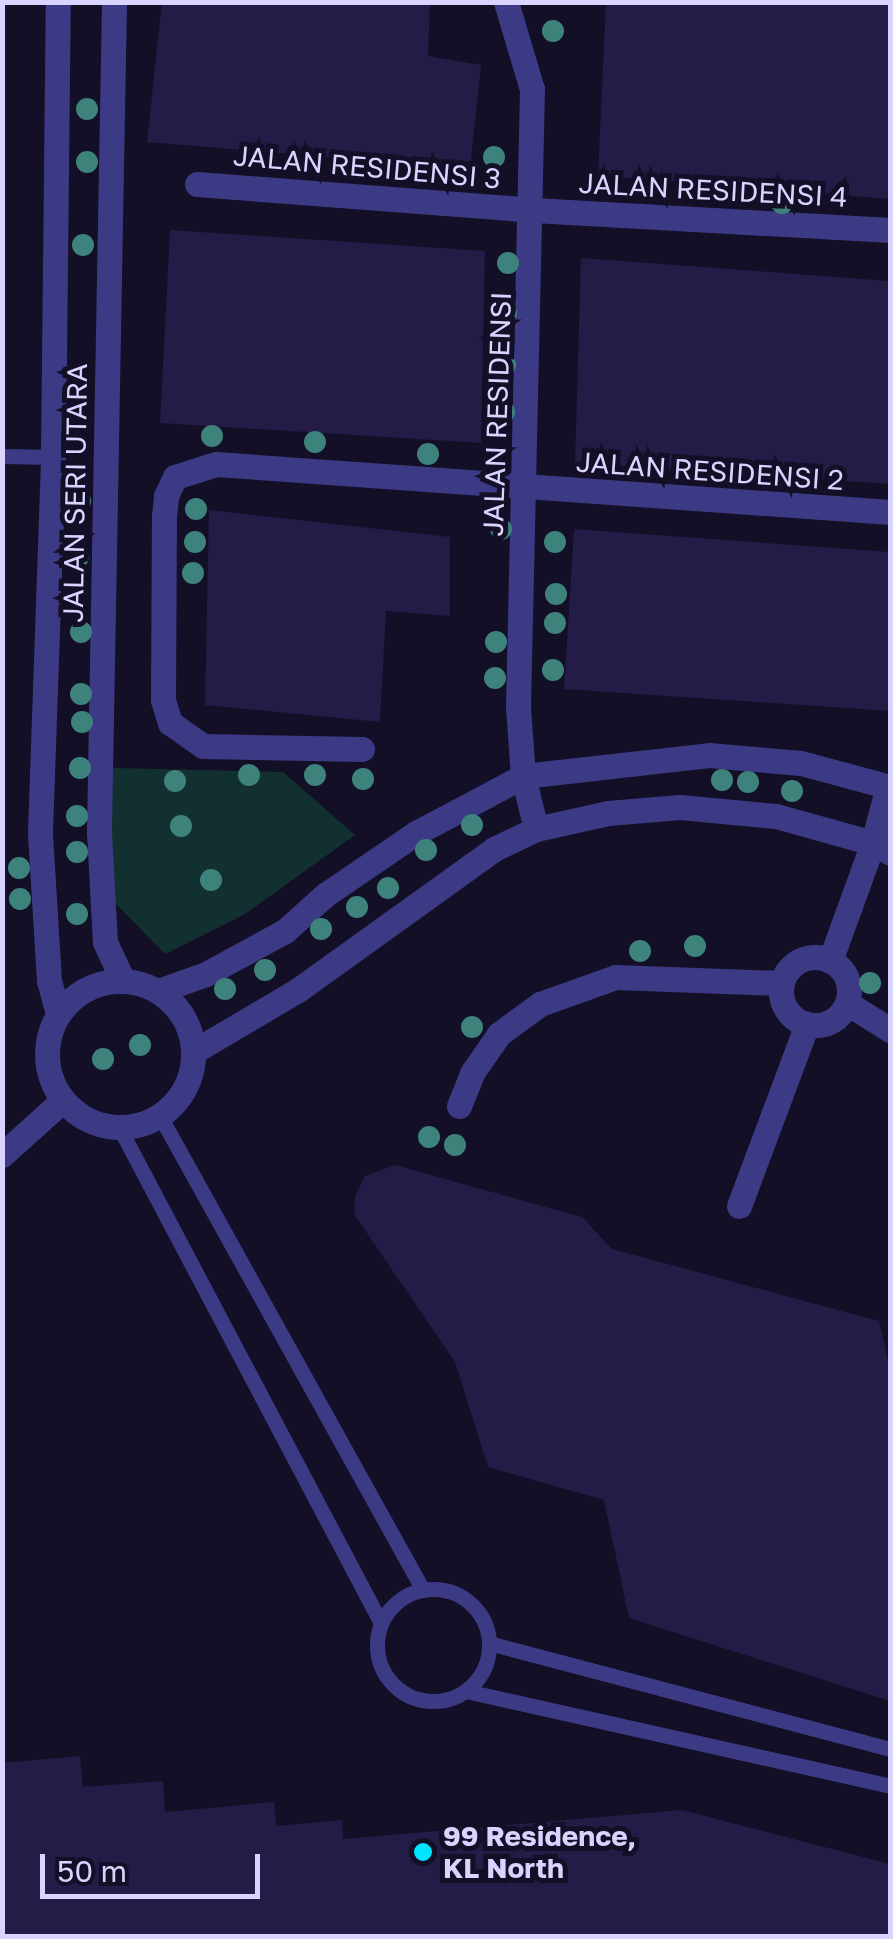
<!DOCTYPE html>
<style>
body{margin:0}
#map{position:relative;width:893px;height:1939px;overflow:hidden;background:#130f26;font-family:"Golos Text",sans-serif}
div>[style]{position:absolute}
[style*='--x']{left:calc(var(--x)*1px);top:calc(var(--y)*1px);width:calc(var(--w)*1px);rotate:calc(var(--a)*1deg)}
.green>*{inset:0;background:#12302f}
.building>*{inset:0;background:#241b47}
.service>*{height:15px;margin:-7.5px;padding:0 7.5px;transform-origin:7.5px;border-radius:7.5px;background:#3d3a85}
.service>.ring{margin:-7.5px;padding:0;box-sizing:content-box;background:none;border:15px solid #3d3a85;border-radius:50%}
.minor>*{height:25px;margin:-12.5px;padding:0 12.5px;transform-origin:12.5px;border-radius:12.5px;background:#3d3a85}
.minor>.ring{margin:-12.5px;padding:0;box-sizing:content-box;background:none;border:25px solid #3d3a85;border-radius:50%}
.tertiary>*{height:25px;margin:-12.5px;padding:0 12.5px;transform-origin:12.5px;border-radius:12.5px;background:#3d3a85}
.tertiary>.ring{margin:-12.5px;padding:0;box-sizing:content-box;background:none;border:25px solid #3d3a85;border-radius:50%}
.trees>*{width:22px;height:22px;margin:-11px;border-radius:50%;background:#3d827b}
.dots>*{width:28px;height:28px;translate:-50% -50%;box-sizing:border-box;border:5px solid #130f26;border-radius:50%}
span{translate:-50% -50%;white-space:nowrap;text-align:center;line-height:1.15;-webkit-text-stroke:10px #130f26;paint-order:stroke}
.street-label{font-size:28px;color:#d9d4ff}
.poi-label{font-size:28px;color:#d9d4ff;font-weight:700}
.left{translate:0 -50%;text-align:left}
.frame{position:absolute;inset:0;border:5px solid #d9d4ff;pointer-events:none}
.scale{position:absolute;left:40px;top:1854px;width:220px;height:45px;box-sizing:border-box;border:5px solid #d9d4ff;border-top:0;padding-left:12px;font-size:30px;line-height:35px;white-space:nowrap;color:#d9d4ff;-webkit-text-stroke:8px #130f26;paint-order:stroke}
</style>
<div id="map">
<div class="green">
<i style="clip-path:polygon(113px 768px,283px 772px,355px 835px,245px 914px,165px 954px,109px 897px)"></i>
</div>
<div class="building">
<i style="clip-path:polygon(162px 2px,430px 2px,428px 56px,481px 65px,470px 169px,147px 142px)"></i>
<i style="clip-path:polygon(606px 2px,890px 2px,890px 199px,598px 176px)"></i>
<i style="clip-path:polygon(170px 230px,485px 251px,481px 443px,160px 423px)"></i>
<i style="clip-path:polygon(581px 258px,890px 281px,890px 484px,575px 463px)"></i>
<i style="clip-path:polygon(209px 510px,450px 537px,450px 616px,386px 611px,380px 722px,205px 705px)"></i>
<i style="clip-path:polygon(574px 529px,890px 552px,890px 711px,564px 689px)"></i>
<i style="clip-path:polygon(395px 1165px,582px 1217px,612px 1249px,879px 1321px,890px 1369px,890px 1701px,629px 1618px,604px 1500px,488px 1467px,455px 1362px,354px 1214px,355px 1196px,365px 1176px)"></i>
<i style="clip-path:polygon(80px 1756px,83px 1787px,163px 1781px,165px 1812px,274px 1802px,276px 1826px,342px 1820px,343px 1839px,682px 1810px,890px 1864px,890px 1936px,2px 1936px,2px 1763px)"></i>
</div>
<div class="service">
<i style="--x:2;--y:456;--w:51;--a:1.1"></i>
<i style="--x:160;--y:1116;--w:542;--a:60.98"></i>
<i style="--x:119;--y:1127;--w:561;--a:62.16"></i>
<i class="ring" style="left:377px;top:1589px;width:97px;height:97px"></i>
<i style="--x:489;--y:1643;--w:415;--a:14.8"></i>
<i style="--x:466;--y:1691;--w:435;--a:12.6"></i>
</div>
<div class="minor">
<i style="--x:506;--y:2;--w:91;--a:73.4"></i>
<i style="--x:532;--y:89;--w:618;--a:91.3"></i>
<i style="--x:518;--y:707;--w:69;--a:85.9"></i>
<i style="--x:523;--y:776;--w:55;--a:76.2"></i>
<i style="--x:197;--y:184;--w:337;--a:4.4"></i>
<i style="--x:533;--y:210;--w:358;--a:3.2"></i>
<i style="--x:362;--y:749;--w:159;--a:-178.9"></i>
<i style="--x:203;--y:746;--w:40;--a:-145.1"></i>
<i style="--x:170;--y:723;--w:24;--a:-107"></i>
<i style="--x:163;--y:700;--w:184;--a:-89.7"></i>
<i style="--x:164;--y:516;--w:20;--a:-84"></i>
<i style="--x:166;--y:496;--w:21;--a:-65"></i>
<i style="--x:175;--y:477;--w:43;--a:-17.6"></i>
<i style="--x:216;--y:464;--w:676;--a:4.07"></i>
<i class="ring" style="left:781px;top:957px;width:43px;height:43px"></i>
<i style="--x:830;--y:961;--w:126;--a:-70"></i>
<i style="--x:873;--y:843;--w:59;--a:-75.3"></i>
<i style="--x:847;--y:1003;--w:51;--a:32.1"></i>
<i style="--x:459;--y:1106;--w:35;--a:-68"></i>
<i style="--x:472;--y:1073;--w:47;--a:-55.3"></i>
<i style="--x:499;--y:1034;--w:51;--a:-36.2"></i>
<i style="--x:540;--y:1004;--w:81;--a:-19.6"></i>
<i style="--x:616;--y:977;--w:166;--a:2.1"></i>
<i style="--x:2;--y:1155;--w:82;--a:-42"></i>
<i style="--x:739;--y:1206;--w:194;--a:-69.5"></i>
</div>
<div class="tertiary">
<i style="--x:114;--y:2;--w:830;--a:91.04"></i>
<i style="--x:99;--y:832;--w:110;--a:86.9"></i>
<i style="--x:105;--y:942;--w:43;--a:65.2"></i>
<i class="ring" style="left:47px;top:981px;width:121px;height:121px"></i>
<i style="--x:158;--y:991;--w:51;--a:-19.5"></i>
<i style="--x:206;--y:974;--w:90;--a:-28.6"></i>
<i style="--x:285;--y:931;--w:54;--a:-42"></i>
<i style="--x:325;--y:895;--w:110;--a:-34.3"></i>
<i style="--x:416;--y:833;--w:121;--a:-28"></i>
<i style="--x:523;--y:776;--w:187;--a:-6.4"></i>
<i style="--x:709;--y:755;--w:92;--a:5"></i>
<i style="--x:801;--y:763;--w:92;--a:15.1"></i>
<i style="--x:58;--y:1014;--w:34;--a:-105"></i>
<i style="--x:49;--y:981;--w:149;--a:-93.5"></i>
<i style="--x:40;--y:832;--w:375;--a:-88"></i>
<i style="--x:53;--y:457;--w:455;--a:-89.4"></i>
<i style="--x:193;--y:1052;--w:122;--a:-30.6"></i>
<i style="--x:298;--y:990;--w:241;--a:-35.7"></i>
<i style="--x:494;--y:849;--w:47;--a:-25.5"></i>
<i style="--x:536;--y:829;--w:74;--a:-12.5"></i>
<i style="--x:608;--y:813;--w:72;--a:-4.8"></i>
<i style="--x:680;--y:807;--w:96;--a:5.4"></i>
<i style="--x:776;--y:816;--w:101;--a:15.6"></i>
<i style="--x:873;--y:843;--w:20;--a:30"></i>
</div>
<div class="trees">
<i style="left:553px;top:31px"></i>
<i style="left:87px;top:109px"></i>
<i style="left:494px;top:157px"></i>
<i style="left:87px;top:162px"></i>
<i style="left:782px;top:203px"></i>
<i style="left:83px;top:245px"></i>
<i style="left:508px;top:263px"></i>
<i style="left:506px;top:313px"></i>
<i style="left:505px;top:365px"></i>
<i style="left:504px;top:412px"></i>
<i style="left:212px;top:436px"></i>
<i style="left:315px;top:442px"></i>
<i style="left:428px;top:454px"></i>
<i style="left:80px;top:501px"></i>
<i style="left:196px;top:509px"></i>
<i style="left:501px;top:529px"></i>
<i style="left:195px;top:542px"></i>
<i style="left:555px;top:542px"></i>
<i style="left:78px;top:557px"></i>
<i style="left:193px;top:573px"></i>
<i style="left:556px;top:594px"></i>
<i style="left:555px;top:623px"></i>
<i style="left:81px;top:632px"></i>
<i style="left:496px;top:642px"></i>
<i style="left:553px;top:670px"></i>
<i style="left:495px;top:678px"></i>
<i style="left:81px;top:694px"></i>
<i style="left:82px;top:722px"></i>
<i style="left:80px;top:768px"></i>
<i style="left:249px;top:775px"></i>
<i style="left:315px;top:775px"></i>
<i style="left:363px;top:779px"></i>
<i style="left:722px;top:780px"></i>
<i style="left:175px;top:781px"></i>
<i style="left:748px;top:782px"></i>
<i style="left:792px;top:791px"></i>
<i style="left:77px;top:816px"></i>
<i style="left:472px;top:825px"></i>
<i style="left:181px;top:826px"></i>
<i style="left:426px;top:850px"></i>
<i style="left:77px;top:852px"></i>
<i style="left:19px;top:868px"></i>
<i style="left:211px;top:880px"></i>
<i style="left:388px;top:888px"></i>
<i style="left:20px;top:899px"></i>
<i style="left:357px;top:907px"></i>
<i style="left:77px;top:914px"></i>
<i style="left:321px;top:929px"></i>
<i style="left:695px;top:946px"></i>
<i style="left:640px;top:951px"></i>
<i style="left:265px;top:970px"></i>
<i style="left:870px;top:983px"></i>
<i style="left:225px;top:989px"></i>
<i style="left:472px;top:1027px"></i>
<i style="left:140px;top:1045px"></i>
<i style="left:103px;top:1059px"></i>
<i style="left:429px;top:1137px"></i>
<i style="left:455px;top:1145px"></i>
</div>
<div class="dots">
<i style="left:423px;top:1852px;background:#00e5ff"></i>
</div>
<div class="street-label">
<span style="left:367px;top:167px;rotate:5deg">JALAN RESIDENSI 3</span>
<span style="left:713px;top:190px;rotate:3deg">JALAN RESIDENSI 4</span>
<span style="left:497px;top:414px;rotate:-88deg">JALAN RESIDENSI</span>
<span style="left:710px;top:471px;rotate:4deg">JALAN RESIDENSI 2</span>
<span style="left:75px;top:493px;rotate:-89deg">JALAN SERI UTARA</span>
</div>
<div class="poi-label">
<span class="left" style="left:443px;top:1852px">99 Residence,<br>KL North</span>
</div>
<div class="frame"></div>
<div class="scale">50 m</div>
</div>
